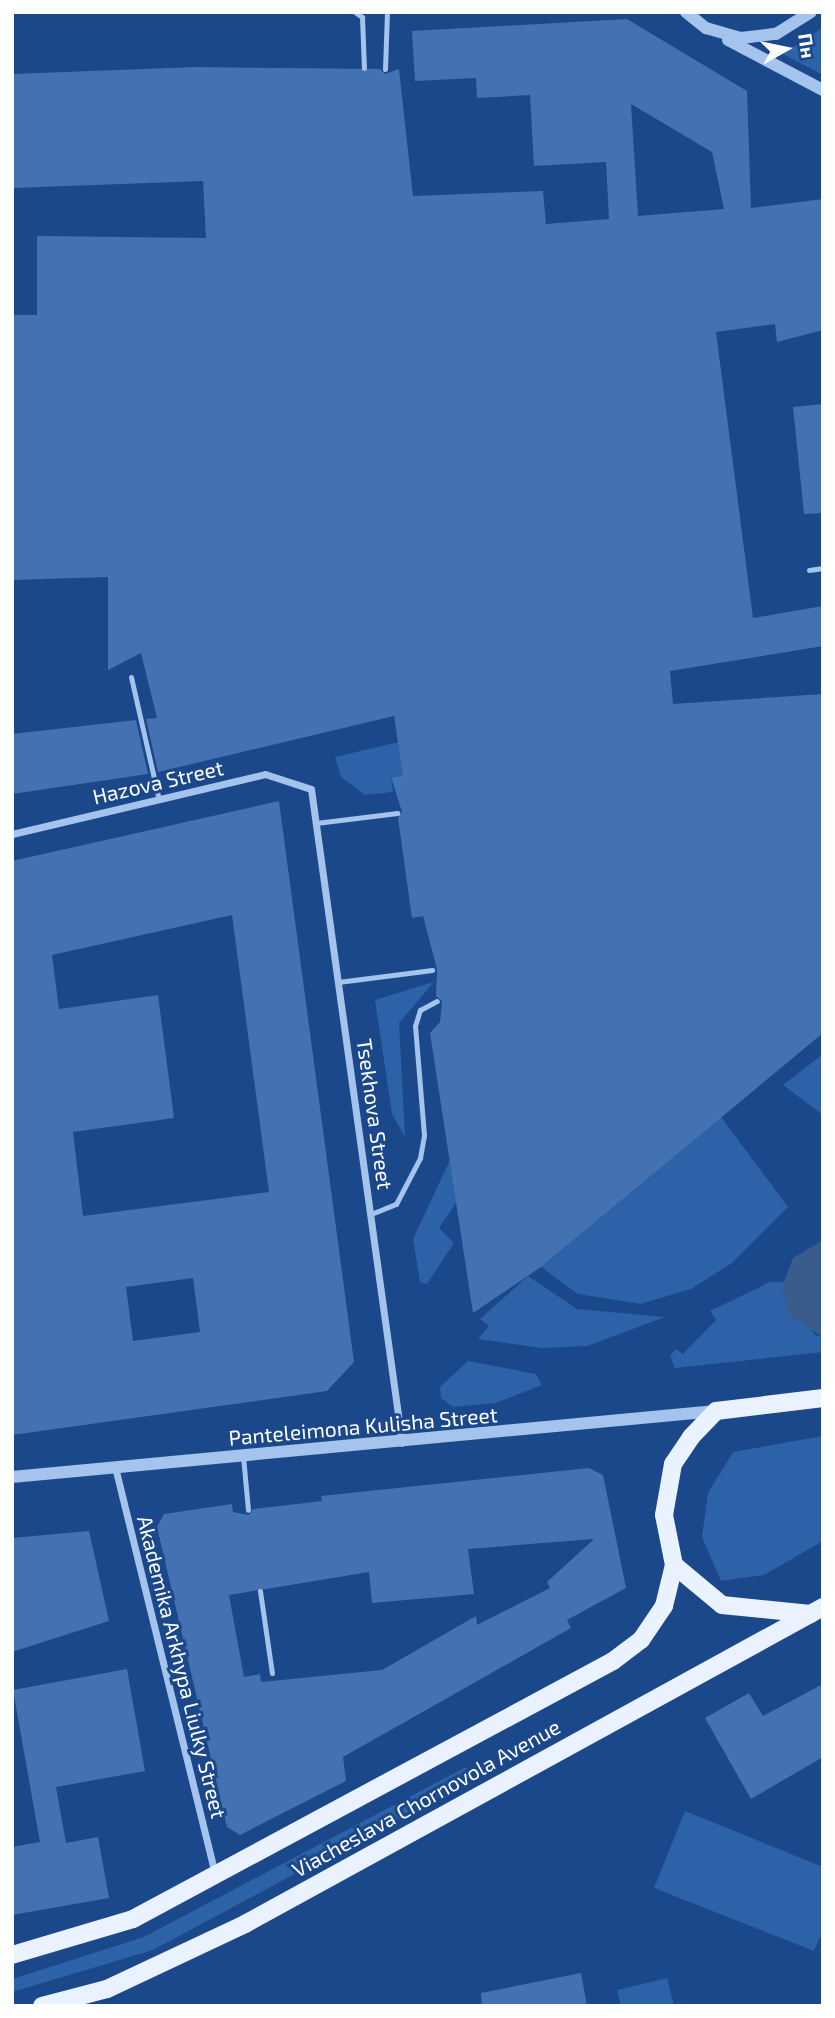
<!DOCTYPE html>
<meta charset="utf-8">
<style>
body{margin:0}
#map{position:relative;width:835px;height:2018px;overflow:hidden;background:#1a488a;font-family:"Exo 2",sans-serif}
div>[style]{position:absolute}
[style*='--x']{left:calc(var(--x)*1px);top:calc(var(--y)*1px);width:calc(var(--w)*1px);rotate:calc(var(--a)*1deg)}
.green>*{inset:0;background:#2d61a8}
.water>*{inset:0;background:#3a5c8c}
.building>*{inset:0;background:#4371b2}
.service>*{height:5px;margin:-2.5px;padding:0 2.5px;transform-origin:2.5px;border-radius:2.5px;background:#a4c3ed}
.minor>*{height:7px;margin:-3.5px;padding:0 3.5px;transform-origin:3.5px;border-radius:3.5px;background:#a4c3ed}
.tertiary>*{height:12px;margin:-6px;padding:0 6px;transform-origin:6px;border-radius:6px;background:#a4c3ed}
.primary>*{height:18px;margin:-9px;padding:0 9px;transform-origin:9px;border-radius:9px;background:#eaf2ff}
span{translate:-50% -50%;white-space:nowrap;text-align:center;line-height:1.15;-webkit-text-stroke:6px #1a488a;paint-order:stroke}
.street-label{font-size:21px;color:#fff}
.frame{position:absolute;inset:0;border:14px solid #fff;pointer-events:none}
.north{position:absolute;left:751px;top:14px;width:70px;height:70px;-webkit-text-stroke:5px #1a488a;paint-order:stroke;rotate:81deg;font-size:19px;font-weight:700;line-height:28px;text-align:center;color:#fff}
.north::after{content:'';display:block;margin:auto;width:24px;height:32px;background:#fff;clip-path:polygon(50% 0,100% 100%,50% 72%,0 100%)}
</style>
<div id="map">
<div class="green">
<i style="clip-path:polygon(823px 27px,823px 75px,777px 51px,798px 45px)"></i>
<i style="clip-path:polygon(403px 741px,403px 776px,391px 777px,393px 792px,365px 795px,341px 777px,335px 757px)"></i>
<i style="clip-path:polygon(434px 982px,399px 1023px,405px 1137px,392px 1114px,375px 1000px)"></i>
<i style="clip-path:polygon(823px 1054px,823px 1115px,783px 1085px)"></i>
<i style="clip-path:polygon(721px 1117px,788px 1207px,732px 1263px,691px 1289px,641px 1304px,578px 1294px,541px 1267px)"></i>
<i style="clip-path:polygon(450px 1160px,456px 1203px,439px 1228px,454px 1243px,427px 1284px,420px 1282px,413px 1239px)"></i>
<i style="clip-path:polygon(528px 1276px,577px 1309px,665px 1317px,587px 1346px,542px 1348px,478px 1339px,489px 1326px,480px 1319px)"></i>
<i style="clip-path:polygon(770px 1282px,783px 1282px,815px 1335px,823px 1337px,823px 1352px,675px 1368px,670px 1356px,676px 1349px,683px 1354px,716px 1320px,710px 1311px)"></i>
<i style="clip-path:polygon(468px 1361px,536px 1374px,542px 1385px,496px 1403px,453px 1407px,441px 1398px,440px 1387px)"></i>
<i style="clip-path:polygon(823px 1436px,823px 1541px,764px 1575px,721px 1581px,702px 1537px,708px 1493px,733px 1452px)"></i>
<i style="clip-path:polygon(466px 1767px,475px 1777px,153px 1950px,12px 1992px,12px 1979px,144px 1937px)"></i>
<i style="clip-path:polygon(685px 1811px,823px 1867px,823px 1930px,814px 1951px,654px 1888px)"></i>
<i style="clip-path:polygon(667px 1978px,674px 2006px,621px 2006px,617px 1990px)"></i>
</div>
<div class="water">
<i style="clip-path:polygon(823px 1240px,823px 1337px,790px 1316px,782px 1287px,793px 1258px)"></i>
</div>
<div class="building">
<i style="clip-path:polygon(evenodd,627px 19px,747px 91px,751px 208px,823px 199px,823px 330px,777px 342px,775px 324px,716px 332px,753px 618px,823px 606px,823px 646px,670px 671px,673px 704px,823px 694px,823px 1033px,541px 1267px,473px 1313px,430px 1033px,440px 1022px,442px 1001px,436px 996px,437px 969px,423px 916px,412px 918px,398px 818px,402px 812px,391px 777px,403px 776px,394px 716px,158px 772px,146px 719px,157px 718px,141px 653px,108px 670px,108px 577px,12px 580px,12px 315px,37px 315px,37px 236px,206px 238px,203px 181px,12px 188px,12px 74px,196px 67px,380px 69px,385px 74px,399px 69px,413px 196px,543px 191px,546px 224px,609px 219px,606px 162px,534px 166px,530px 95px,477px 98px,476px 78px,415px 81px,412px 31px,627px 19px,631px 104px,712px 152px,724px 209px,638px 216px,631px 104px)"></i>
<i style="clip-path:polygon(823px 404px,823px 513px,804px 514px,793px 407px)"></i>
<i style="clip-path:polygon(136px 720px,148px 774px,12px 794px,12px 734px)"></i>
<i style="clip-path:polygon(evenodd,279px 801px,354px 1362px,327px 1391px,12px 1435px,12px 861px,279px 801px,232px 915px,269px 1192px,83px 1216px,73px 1132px,174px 1118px,158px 995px,59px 1009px,52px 955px,232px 915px,279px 801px,193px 1278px,200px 1332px,133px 1341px,126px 1287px,193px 1278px)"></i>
<i style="clip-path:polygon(evenodd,589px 1468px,603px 1475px,626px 1588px,567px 1620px,571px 1628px,343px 1757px,346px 1781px,240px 1835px,227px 1827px,157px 1527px,164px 1514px,232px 1504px,233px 1512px,249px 1515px,253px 1509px,322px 1501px,321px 1496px,589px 1468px,594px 1539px,547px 1582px,550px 1588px,477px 1625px,476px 1616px,382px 1670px,261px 1682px,260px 1674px,244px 1677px,229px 1595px,369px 1572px,372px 1603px,474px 1594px,468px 1549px,594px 1539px)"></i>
<i style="clip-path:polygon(89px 1531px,109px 1621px,12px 1652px,12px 1538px)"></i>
<i style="clip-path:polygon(127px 1669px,145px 1771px,56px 1787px,66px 1843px,98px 1837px,109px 1898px,12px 1915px,12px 1847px,40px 1842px,13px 1690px)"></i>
<i style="clip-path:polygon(823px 1684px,823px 1757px,751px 1799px,705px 1718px,749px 1693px,763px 1716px)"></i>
<i style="clip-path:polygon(581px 1973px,587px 2006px,482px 2006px,481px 1993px)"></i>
</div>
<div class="service">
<i style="--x:355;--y:12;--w:9;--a:36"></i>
<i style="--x:362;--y:17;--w:51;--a:87.8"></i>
<i style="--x:385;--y:69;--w:57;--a:-88"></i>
<i style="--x:809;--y:570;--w:14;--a:-8"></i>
<i style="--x:131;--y:677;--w:126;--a:77.2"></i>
<i style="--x:316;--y:823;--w:82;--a:-7"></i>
<i style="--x:338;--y:982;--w:95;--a:-7.3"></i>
<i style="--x:371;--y:1214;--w:27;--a:-22"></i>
<i style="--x:396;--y:1204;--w:52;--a:-62.4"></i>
<i style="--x:420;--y:1158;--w:23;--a:-80"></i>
<i style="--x:424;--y:1135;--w:109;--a:-94.7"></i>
<i style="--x:415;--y:1026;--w:17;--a:-73"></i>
<i style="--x:420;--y:1010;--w:19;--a:-28"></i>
<i style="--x:243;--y:1456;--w:54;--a:84.7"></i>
<i style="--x:260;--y:1591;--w:83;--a:81.7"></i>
</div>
<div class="minor">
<i style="--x:12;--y:834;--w:260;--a:-13.3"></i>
<i style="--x:265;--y:774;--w:48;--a:18.1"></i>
<i style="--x:311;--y:789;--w:660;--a:82.08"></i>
<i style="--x:115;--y:1467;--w:418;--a:76.2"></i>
</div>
<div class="tertiary">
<i style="--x:686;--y:12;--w:26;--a:39"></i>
<i style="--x:706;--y:28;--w:36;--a:16"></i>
<i style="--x:741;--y:38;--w:35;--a:-7"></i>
<i style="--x:776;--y:34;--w:41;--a:-32.2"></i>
<i style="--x:728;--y:40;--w:107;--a:27.8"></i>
<i style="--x:12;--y:1477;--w:707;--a:-5.36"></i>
</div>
<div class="primary">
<i style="--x:674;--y:1565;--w:62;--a:39.8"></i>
<i style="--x:722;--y:1605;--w:89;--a:5.8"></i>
<i style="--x:12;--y:1955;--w:126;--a:-16.6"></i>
<i style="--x:133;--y:1919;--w:545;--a:-28.26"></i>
<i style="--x:613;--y:1661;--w:35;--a:-37"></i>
<i style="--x:641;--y:1640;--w:41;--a:-55.9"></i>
<i style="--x:664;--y:1606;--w:42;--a:-76.3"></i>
<i style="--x:674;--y:1565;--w:51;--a:-101.3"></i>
<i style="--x:664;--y:1515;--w:52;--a:-80"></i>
<i style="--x:673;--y:1464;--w:32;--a:-56"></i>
<i style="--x:691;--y:1437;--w:36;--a:-46"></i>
<i style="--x:716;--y:1411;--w:108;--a:-6.9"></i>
<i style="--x:42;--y:2006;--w:67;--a:-14.7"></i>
<i style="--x:107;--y:1989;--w:153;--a:-25.2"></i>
<i style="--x:245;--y:1924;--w:659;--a:-28.74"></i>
</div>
<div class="street-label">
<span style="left:158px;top:782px;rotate:-13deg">Hazova Street</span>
<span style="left:375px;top:1114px;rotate:82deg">Tsekhova Street</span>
<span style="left:363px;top:1426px;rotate:-5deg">Panteleimona Kulisha Street</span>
<span style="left:182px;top:1667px;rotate:76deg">Akademika Arkhypa Liulky Street</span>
<span style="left:426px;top:1798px;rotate:-29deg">Viacheslava Chornovola Avenue</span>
</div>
<div class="frame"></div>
<div class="north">Пн</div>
</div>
